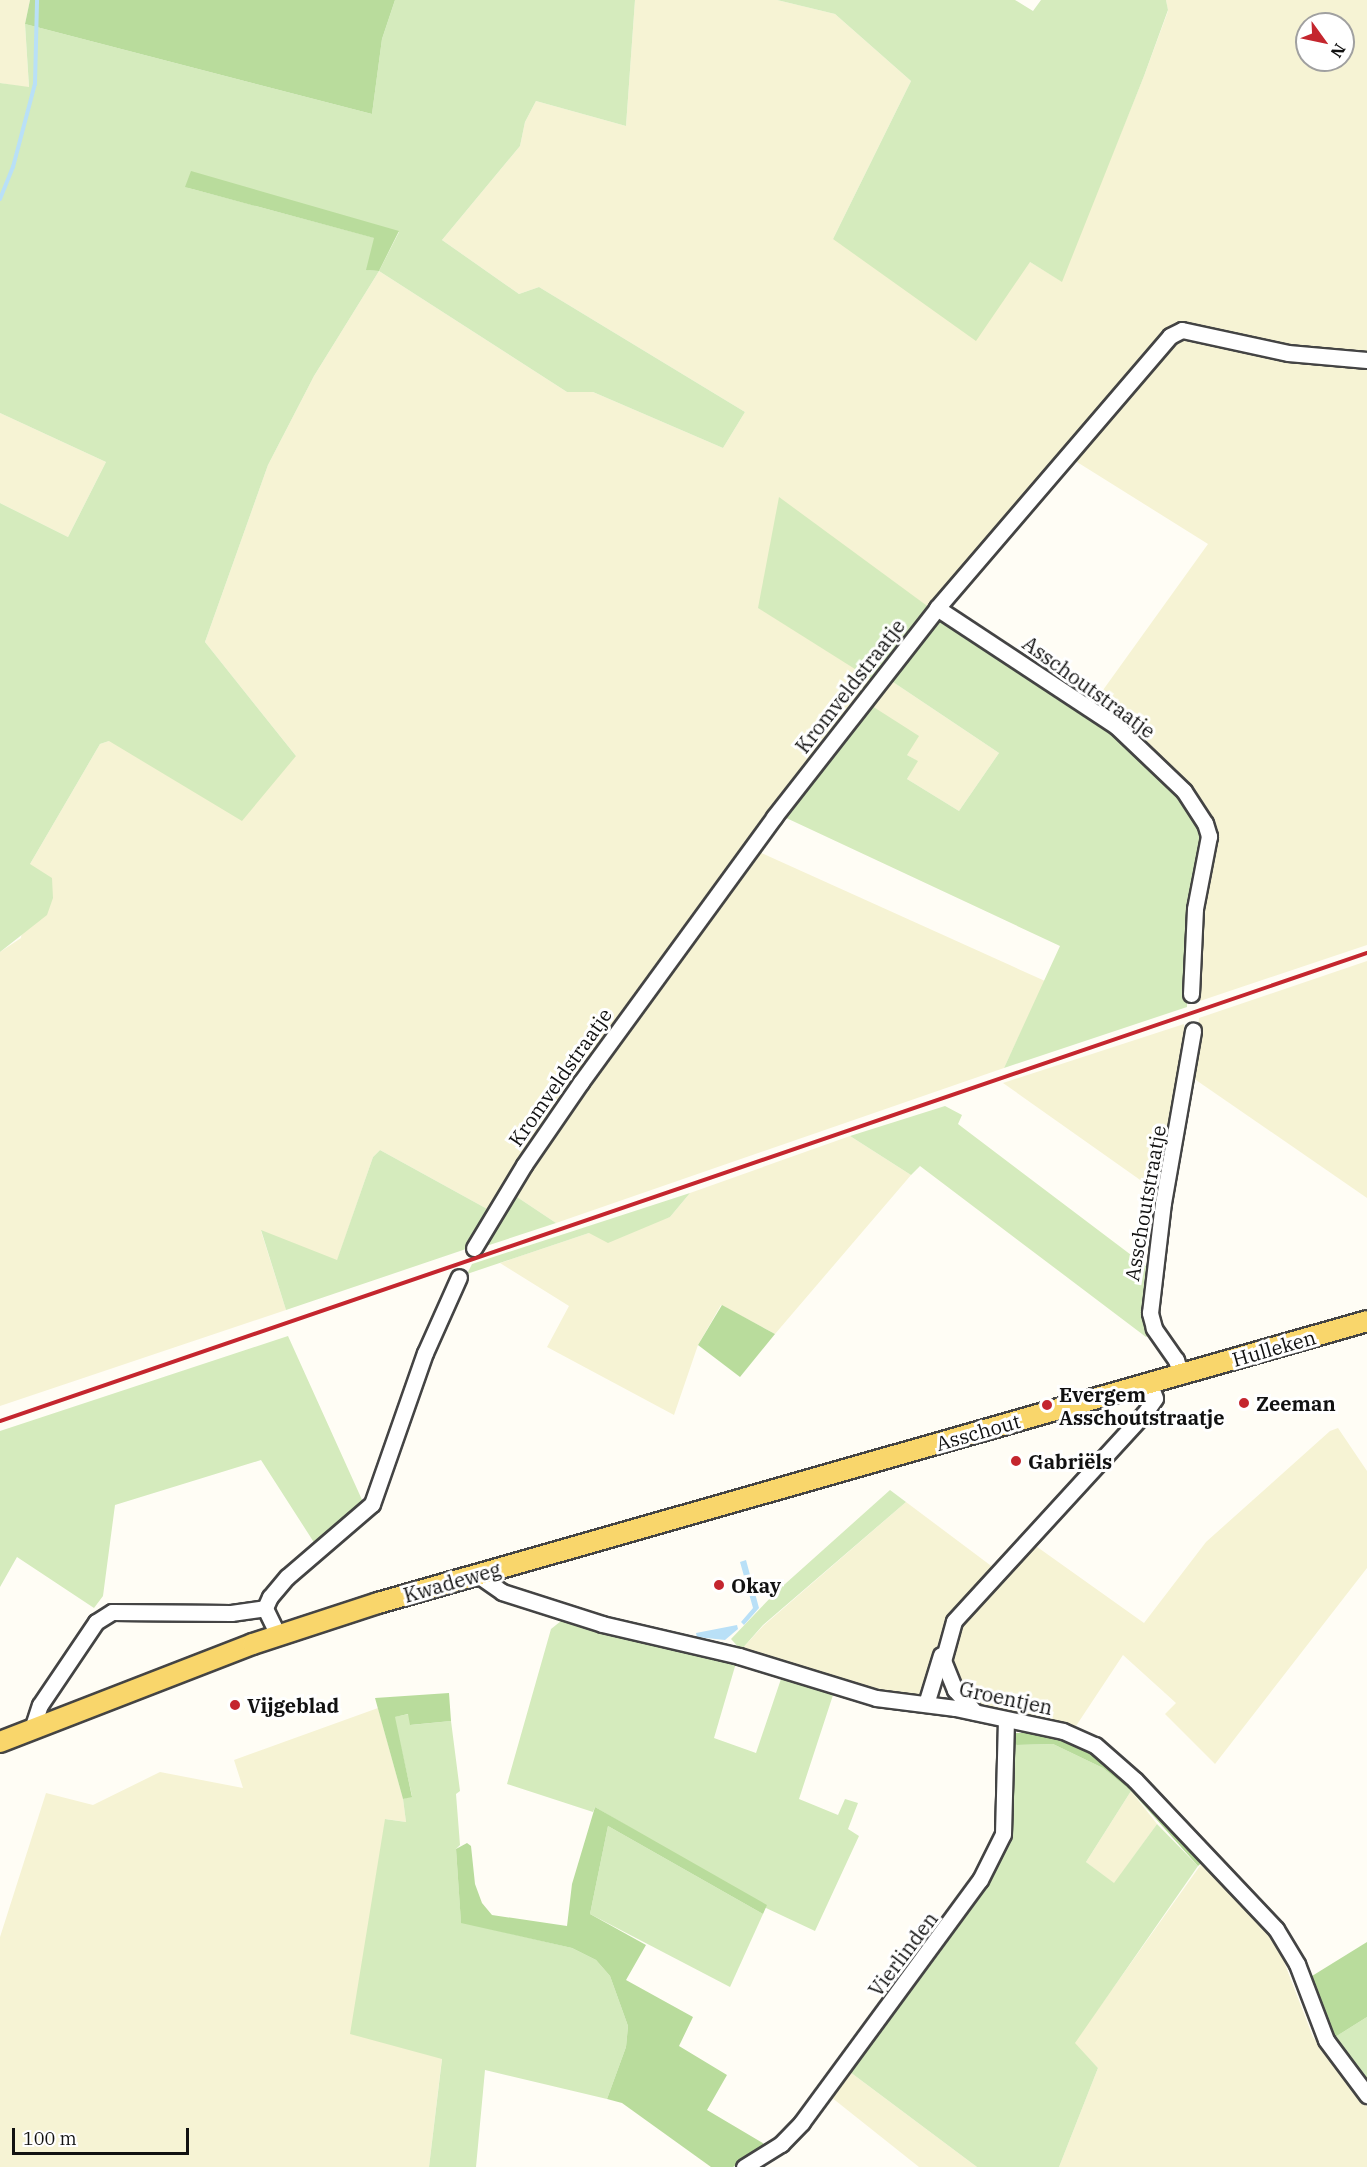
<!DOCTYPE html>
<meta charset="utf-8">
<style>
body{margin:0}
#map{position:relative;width:1367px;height:2167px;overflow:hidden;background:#fffdf5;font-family:"IBM Plex Serif",serif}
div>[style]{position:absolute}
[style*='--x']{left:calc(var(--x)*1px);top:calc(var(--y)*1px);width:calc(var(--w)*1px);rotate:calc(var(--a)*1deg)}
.farmland>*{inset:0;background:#f6f3d4}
.green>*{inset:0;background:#d5ebbd}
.forest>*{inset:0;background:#b9dc9c}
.water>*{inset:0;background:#b9e0f7}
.stream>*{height:4px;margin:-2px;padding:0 2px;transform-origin:2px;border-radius:2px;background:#b9e0f7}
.roads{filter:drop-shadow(2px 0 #444) drop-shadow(-2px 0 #444) drop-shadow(0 2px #444) drop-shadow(0 -2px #444)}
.minor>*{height:15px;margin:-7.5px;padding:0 7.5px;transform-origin:7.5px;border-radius:7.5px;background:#fff}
.major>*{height:20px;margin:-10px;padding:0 10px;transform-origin:10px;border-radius:10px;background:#f9d66b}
.rail>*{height:4px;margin:-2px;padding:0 2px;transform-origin:2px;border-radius:2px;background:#c4262e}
.dots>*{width:16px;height:16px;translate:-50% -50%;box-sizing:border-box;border:3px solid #fff;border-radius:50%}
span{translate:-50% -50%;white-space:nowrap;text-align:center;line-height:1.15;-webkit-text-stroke:6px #fff;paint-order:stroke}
.street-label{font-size:20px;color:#111}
.poi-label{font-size:20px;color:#111;font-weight:700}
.left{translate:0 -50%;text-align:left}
.north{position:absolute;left:1295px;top:12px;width:60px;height:60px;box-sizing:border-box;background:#fff;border:2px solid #a0a0a0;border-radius:50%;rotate:123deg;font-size:16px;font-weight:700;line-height:24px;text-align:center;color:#111}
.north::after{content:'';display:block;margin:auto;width:21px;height:27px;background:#c4262e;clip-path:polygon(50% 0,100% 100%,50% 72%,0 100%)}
.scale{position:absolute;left:12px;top:2128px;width:177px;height:27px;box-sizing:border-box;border:3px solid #111;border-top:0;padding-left:8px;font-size:18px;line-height:21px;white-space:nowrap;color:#111;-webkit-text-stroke:4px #fff;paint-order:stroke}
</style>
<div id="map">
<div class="farmland">
<i style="clip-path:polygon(0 0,30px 0,25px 24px,29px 88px,0 83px)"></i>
<i style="clip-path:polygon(evenodd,635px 0,777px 0,835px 14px,911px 81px,833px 239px,1030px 262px,1061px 281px,1144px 76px,1168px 11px,1166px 0,1367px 0,1367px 356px,1334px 357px,1178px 325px,1171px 326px,1141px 355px,874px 681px,489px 1210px,380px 1150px,373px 1157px,337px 1261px,261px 1231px,286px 1310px,0 1406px,0 952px,21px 938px,30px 864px,100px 744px,109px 741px,296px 756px,205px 642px,268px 465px,314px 376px,379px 271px,567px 392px,593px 392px,723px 448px,745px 412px,539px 287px,519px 294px,442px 240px,520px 146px,525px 122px,536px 101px,626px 126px,635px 0,1307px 24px,1343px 24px,1343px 60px,1307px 60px,1307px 24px)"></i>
<i style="clip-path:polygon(1177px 336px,1367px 364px,1367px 945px,1197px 1002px,1198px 926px,1093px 704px,1208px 544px,1069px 457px)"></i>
<i style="clip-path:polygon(0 413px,106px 462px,68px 537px,0 503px)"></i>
<i style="clip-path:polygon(887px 678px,999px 753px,959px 811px,907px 779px,917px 761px,907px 755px,866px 706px)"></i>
<i style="clip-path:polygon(757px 851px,1045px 981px,1004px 1068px,556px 1223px,511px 1193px)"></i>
<i style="clip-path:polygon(1367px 961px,1367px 1198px,1193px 1078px,1199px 1018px)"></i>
<i style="clip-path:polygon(1184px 1024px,1187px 1045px,1160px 1194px,1003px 1083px)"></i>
<i style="clip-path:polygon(850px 1136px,911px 1175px,775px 1334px,721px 1305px,698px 1345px,674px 1415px,547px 1347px,569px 1306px,500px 1263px,589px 1233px,670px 1217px,690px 1193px)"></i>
<i style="clip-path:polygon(1338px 1428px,1367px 1471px,1367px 1568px,1215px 1764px,1165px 1714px,1176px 1703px,1123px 1655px,1076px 1726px,1004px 1715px,975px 1704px,955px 1681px,949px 1654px,957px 1625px,1033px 1544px,1144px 1623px,1206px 1542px,1330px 1431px)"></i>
<i style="clip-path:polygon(906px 1502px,994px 1568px,951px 1616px,924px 1695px,913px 1699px,896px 1696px,741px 1650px,763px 1626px)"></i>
<i style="clip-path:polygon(378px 1708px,403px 1799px,406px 1822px,386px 1819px,442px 2058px,429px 2167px,0 2167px,0 1937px,46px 1793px,93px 1805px,160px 1772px,243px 1788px,234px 1760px)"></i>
<i style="clip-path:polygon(1131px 1791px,1157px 1824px,1114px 1884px,1086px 1862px)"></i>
<i style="clip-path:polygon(1202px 1863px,1278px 1946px,1313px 2037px,1367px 2107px,1367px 2167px,1059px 2167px,1098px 2068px,1074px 2043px)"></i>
<i style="clip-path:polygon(850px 2072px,977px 2167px,919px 2167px,831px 2097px)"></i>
</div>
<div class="green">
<i style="clip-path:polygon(evenodd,395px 0,635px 0,626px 126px,536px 101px,525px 122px,520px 146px,442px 240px,519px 294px,539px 287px,745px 412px,723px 448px,593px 392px,567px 392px,379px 271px,314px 376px,268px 465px,205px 642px,296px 756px,242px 821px,109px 741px,100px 744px,30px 864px,52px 878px,53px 898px,47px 915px,0 952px,0 503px,68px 537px,106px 462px,0 413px,0 83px,29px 87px,25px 24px,372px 114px,382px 39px,395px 0,185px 187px,399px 232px,379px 271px,367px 270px,375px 238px,185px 187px)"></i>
<i style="clip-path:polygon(777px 0,1015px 0,1033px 11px,1041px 0,1166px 0,1168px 10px,1144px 76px,1062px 282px,1030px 262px,976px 341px,833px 239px,911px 81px,835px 14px)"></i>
<i style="clip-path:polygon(779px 497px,930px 608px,874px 681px,758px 608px)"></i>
<i style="clip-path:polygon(936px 616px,1111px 728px,1166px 779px,1203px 826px,1188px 952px,1187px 1007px,1004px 1068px,1060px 946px,782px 816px,866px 706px,872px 706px,919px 736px,907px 755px,918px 761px,907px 779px,959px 811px,999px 753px,887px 678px)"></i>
<i style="clip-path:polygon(945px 1106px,962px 1115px,958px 1124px,1147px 1267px,1146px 1321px,1151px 1334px,1146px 1337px,920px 1166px,911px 1175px,850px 1136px)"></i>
<i style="clip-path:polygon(380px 1150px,489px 1210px,466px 1249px,286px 1310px,261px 1230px,337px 1260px,373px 1157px)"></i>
<i style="clip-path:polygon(511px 1193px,556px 1223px,480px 1248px)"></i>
<i style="clip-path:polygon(690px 1193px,670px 1217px,608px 1243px,589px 1233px,467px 1274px,472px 1264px)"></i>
<i style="clip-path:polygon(288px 1336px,363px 1502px,315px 1544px,261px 1460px,115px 1505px,103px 1596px,94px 1608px,17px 1557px,0 1587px,0 1431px)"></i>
<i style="clip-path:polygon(890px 1490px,906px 1502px,763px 1625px,741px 1650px,731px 1639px,775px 1593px)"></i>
<i style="clip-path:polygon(561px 1621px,736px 1663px,714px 1738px,756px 1753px,782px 1676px,834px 1692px,799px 1799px,838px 1815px,845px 1799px,858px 1803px,848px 1829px,859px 1836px,815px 1931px,766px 1908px,595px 1807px,593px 1812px,507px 1784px,551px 1629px)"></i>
<i style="clip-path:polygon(409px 1714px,411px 1725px,451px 1721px,460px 1791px,456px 1794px,460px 1845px,456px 1849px,461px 1922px,572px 1948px,596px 1960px,610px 1976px,628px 2026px,626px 2047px,607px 2099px,485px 2070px,476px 2167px,429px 2167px,442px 2059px,350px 2034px,385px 1819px,406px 1822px,403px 1799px,412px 1796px,394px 1717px)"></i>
<i style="clip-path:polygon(1053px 1744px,1103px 1768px,1131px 1791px,1086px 1862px,1114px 1883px,1157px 1824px,1198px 1866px,1075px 2043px,1098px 2068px,1059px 2167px,977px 2167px,850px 2072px,940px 1952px,994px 1871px,1006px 1847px,1009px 1826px,1012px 1745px)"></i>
<i style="clip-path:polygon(608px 1826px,763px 1914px,730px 1987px,590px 1914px)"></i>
<i style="clip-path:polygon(1367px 2017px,1367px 2081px,1332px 2039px)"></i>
</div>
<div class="forest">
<i style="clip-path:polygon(30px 0,395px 0,382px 39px,372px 114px,25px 24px)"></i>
<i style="clip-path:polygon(191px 171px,399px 231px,379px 271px,366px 270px,374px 238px,185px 187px)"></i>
<i style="clip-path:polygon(722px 1305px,775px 1334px,740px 1377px,698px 1345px)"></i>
<i style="clip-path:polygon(449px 1693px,451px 1721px,410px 1725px,408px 1714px,395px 1717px,412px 1797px,403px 1799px,375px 1698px)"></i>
<i style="clip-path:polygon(1011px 1733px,1043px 1733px,1068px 1738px,1103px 1756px,1206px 1859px,1198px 1866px,1131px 1791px,1103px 1768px,1053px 1744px,1012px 1745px)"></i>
<i style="clip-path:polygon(595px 1807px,767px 1905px,763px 1914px,608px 1826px,590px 1914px,646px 1945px,626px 1980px,693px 2017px,679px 2046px,727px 2075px,707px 2110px,771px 2148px,733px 2167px,711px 2167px,622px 2103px,607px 2099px,626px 2047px,628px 2026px,610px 1976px,596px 1960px,572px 1948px,461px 1923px,456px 1849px,467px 1843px,471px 1846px,475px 1884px,482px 1903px,492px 1915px,567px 1926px,572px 1884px)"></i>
<i style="clip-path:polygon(1367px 1942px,1367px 2017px,1332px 2039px,1312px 1990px,1312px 1976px)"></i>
</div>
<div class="water">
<i style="clip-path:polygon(746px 1560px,759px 1608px,744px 1625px,741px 1622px,753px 1608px,740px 1562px)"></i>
<i style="clip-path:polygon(737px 1625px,738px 1629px,725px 1640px,697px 1637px,696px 1633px)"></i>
</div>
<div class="stream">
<i style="--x:0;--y:199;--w:35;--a:-68"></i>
<i style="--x:13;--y:167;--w:86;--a:-75.2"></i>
<i style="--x:35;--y:84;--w:84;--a:-88.6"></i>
</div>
<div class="roads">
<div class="minor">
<i style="--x:937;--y:608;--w:214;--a:33.4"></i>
<i style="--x:1116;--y:726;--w:94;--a:43.7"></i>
<i style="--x:1184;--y:791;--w:38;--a:57"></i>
<i style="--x:1205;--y:823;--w:14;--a:73"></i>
<i style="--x:1209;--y:836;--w:74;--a:100.9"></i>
<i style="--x:1195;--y:909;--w:85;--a:92.7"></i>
<i style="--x:474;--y:1248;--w:97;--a:-58.9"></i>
<i style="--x:524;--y:1165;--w:101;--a:-55.5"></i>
<i style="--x:581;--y:1082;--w:328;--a:-53.9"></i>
<i style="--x:774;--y:817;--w:265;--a:-52"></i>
<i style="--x:937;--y:608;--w:358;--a:-49.4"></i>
<i style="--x:1170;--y:336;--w:13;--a:-27"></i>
<i style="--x:1182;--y:330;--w:108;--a:12.2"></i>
<i style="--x:1288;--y:353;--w:79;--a:5.1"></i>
<i style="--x:1181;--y:1376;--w:17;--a:-107"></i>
<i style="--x:1176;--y:1360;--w:39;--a:-125"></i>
<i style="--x:1154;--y:1328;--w:16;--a:-105"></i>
<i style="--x:1150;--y:1313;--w:111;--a:-83.3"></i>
<i style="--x:1163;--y:1203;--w:175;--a:-80.1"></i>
<i style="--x:478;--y:1575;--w:29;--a:35"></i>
<i style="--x:502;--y:1592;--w:105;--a:17.7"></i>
<i style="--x:602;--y:1624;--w:141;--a:13.1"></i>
<i style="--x:739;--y:1656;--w:143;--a:17"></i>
<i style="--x:876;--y:1698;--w:80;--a:7.2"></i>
<i style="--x:955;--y:1708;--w:110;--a:12"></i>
<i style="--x:1063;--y:1731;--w:35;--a:24"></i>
<i style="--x:1095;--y:1745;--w:53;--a:41.2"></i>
<i style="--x:1135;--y:1780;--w:205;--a:46.6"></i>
<i style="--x:1276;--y:1929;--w:41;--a:59"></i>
<i style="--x:1297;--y:1964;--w:81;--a:69.1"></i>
<i style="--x:1326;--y:2040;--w:69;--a:53.3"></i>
<i style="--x:278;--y:1635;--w:30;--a:-116"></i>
<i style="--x:265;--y:1608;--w:12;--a:-66"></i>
<i style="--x:270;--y:1597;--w:26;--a:-50"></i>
<i style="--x:287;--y:1577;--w:112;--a:-40.7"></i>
<i style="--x:372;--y:1504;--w:160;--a:-70.7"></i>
<i style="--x:425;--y:1353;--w:83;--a:-65.9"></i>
<i style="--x:926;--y:1704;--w:51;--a:-73"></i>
<i style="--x:975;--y:1712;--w:30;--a:-132"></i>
<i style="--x:955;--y:1690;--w:31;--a:-112"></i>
<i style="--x:943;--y:1661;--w:41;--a:-74.6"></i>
<i style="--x:954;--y:1621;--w:281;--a:-47.5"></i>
<i style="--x:1144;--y:1414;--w:19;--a:-55"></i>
<i style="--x:1155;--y:1398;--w:14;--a:-111"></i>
<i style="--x:32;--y:1729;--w:25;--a:-72"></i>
<i style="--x:40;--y:1705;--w:100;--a:-56"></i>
<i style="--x:96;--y:1622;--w:19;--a:-32"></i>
<i style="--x:112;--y:1612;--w:119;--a:0.5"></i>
<i style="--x:231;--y:1613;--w:34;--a:-8"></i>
<i style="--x:744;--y:2167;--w:44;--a:-31.9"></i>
<i style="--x:781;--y:2144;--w:30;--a:-46"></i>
<i style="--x:802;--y:2122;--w:300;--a:-53.7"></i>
<i style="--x:980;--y:1880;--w:51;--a:-63.4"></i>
<i style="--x:1003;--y:1834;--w:113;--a:-88.5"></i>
</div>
<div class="major">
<i style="--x:0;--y:1742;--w:271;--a:-21.2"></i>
<i style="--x:253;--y:1644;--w:132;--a:-18.2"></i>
<i style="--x:378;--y:1603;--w:1028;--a:-15.91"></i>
</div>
</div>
<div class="rail">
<i style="--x:0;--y:1421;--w:1445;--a:-18.9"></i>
</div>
<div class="dots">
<i style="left:1244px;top:1403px;background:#c4262e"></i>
<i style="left:1047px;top:1405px;background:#c4262e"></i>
<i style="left:1016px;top:1461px;background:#c4262e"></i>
<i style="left:719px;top:1585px;background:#c4262e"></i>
<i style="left:235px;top:1705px;background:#c4262e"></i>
</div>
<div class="street-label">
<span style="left:850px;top:686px;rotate:-52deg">Kromveldstraatje</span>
<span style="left:1089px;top:687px;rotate:36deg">Asschoutstraatje</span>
<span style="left:560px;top:1077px;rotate:-55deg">Kromveldstraatje</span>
<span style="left:1145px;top:1203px;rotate:-80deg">Asschoutstraatje</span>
<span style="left:1274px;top:1348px;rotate:-16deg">Hulleken</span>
<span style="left:978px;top:1432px;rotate:-16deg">Asschout</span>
<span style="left:452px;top:1582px;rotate:-16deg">Kwadeweg</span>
<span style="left:1006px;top:1698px;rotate:12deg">Groentjen</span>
<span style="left:903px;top:1954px;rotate:-53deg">Vierlinden</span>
</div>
<div class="poi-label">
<span class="left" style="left:1059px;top:1406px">Evergem<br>Asschoutstraatje</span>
<span class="left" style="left:1256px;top:1403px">Zeeman</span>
<span class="left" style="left:1028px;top:1461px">Gabriëls</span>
<span class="left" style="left:731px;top:1585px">Okay</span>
<span class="left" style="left:247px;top:1705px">Vijgeblad</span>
</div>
<div class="north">N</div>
<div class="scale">100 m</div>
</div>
